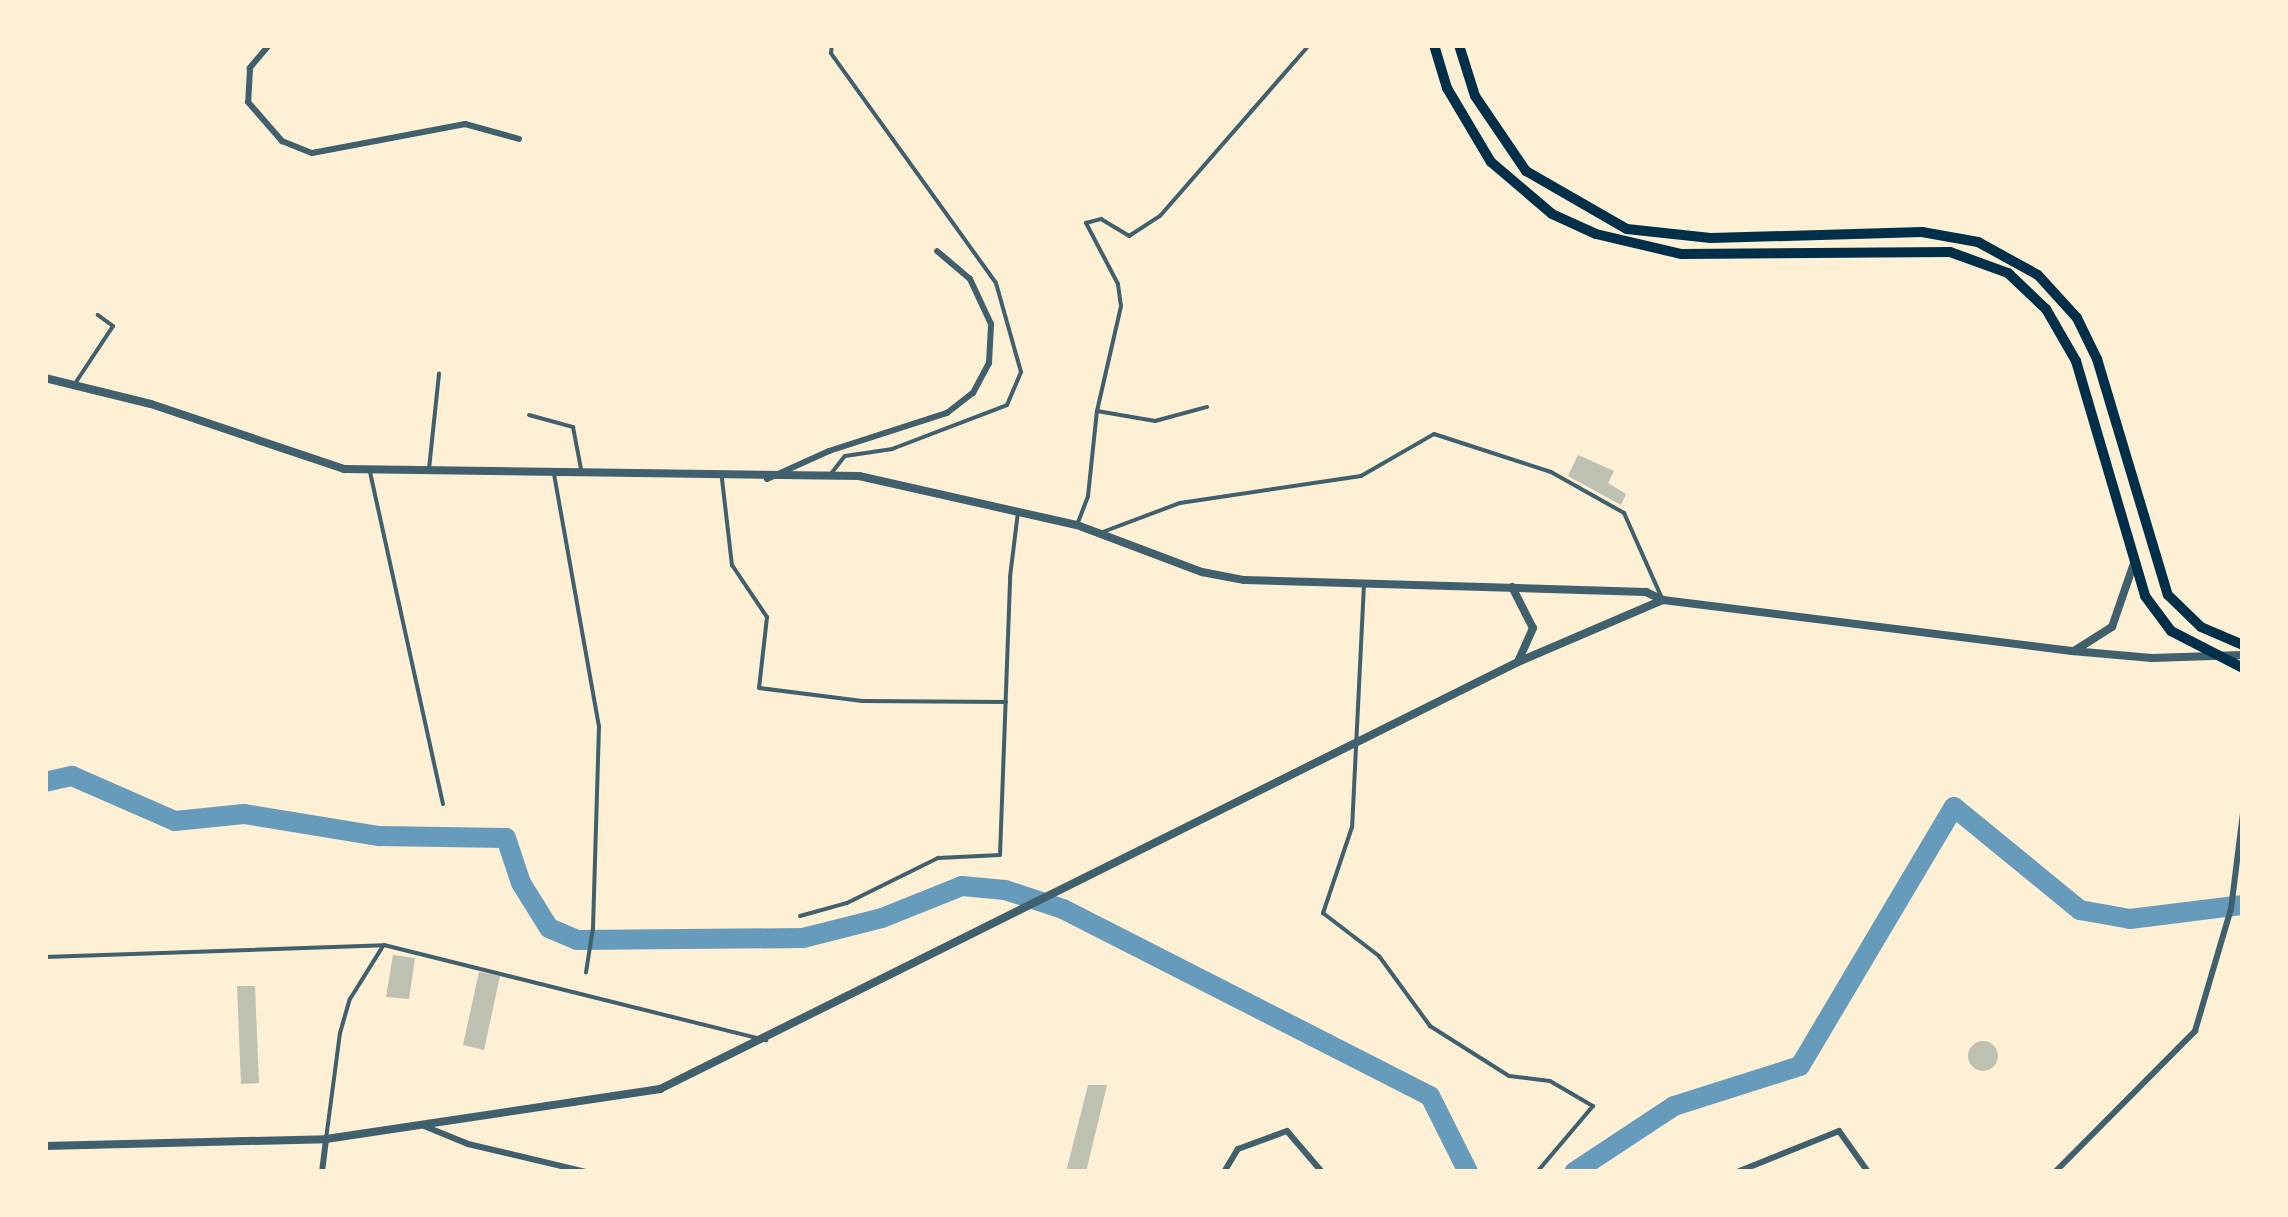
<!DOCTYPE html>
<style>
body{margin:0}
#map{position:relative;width:2288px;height:1217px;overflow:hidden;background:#fdf0d5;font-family:"Public Sans",sans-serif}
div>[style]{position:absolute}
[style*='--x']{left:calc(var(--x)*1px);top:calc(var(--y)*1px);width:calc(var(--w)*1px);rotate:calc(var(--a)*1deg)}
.river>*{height:20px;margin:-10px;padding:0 10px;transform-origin:10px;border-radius:10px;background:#669bbc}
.building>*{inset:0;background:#bec0b2}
.round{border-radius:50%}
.service>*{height:4px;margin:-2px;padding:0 2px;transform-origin:2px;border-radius:2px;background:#3f606c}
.minor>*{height:6px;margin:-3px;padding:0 3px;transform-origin:3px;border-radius:3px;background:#3f606c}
.tertiary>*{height:8px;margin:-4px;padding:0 4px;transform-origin:4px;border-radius:4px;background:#3f606c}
.primary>*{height:10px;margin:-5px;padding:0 5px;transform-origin:5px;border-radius:5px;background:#003049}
span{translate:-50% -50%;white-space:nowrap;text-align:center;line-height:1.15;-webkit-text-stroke:8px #fdf0d5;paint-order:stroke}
.frame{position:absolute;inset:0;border:48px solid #fdf0d5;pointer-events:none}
</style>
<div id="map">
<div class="river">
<i style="--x:45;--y:782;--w:28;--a:-13"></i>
<i style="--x:72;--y:776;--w:112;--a:23.6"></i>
<i style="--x:175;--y:821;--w:69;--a:-5.8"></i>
<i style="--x:244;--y:814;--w:137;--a:9.3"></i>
<i style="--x:379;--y:836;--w:127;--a:0.9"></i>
<i style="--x:506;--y:838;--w:47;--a:71.6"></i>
<i style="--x:521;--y:883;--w:53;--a:58.1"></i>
<i style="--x:549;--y:928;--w:30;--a:23"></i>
<i style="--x:577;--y:940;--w:226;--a:-0.5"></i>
<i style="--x:803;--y:938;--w:81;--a:-14.2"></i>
<i style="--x:882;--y:918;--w:86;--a:-21.8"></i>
<i style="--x:962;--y:886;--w:43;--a:5.3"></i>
<i style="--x:1005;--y:890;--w:61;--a:18.1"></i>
<i style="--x:1063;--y:909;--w:412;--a:27"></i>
<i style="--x:1430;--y:1096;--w:85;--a:63.4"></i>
<i style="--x:1574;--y:1172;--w:120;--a:-33.4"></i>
<i style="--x:1674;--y:1106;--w:132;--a:-17.6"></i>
<i style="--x:1800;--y:1066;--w:301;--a:-59.3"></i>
<i style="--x:1954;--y:807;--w:163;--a:39.3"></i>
<i style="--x:2080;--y:910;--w:51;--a:10.2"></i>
<i style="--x:2130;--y:919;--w:114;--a:-7.1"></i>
</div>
<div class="building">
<i style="clip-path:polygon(1578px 455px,1614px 471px,1608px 483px,1626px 494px,1621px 505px,1568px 476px)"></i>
<i style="clip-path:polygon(393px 955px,415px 958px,409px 999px,386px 997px)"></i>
<i style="clip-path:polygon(479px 972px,500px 976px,484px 1050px,463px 1045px)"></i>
<i style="clip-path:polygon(237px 986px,255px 986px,259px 1083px,241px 1084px)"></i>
<i class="round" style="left:1968px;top:1041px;width:30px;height:30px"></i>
<i style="clip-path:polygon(1088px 1085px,1107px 1085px,1086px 1172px,1066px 1172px)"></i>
</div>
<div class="service">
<i style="--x:76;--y:382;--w:67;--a:-56.5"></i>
<i style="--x:113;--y:326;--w:19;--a:-144"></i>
<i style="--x:1097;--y:411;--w:59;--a:9.8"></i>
<i style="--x:1155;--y:421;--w:54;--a:-15.1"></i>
<i style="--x:529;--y:415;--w:46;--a:15.3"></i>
<i style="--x:573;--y:427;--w:43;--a:79.2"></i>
<i style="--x:429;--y:469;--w:96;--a:-84"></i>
<i style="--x:370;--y:472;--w:340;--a:77.6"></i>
<i style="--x:554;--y:474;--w:256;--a:79.9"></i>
<i style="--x:599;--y:726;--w:202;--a:91.7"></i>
<i style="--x:593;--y:928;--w:45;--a:99"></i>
<i style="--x:830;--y:475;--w:24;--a:-52"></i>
<i style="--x:845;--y:456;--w:48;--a:-8.5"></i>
<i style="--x:892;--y:449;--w:123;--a:-20.9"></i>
<i style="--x:1007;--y:405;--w:36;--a:-67"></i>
<i style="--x:1021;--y:372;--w:92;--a:-105.7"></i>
<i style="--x:996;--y:283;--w:283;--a:-125.7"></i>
<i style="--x:831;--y:53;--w:8;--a:-83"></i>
<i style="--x:722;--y:479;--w:87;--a:83.4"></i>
<i style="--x:732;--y:565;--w:63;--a:56.1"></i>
<i style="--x:767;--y:617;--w:71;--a:96.4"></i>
<i style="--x:759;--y:688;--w:104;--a:7.2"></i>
<i style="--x:862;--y:701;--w:144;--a:0.4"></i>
<i style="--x:1077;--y:525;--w:31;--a:-69"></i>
<i style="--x:1088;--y:496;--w:85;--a:-84"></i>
<i style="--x:1097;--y:411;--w:108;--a:-77.1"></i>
<i style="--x:1121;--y:306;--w:22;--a:-98"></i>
<i style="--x:1118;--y:284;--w:69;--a:-117.7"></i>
<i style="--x:1086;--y:223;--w:16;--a:-15"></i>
<i style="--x:1101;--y:219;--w:33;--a:31"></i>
<i style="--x:1129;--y:236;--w:37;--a:-33"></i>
<i style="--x:1160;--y:216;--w:227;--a:-48.9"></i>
<i style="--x:1100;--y:533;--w:85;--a:-20.6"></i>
<i style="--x:1180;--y:503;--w:183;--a:-8.5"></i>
<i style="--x:1361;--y:476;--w:84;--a:-29.9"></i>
<i style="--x:1434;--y:434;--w:123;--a:18"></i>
<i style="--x:1551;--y:472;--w:84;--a:29.3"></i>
<i style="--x:1624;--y:513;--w:91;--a:66"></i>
<i style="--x:1364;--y:584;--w:243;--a:92.8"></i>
<i style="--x:1352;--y:827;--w:91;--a:108.6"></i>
<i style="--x:1323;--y:913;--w:71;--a:37.5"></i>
<i style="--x:1379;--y:956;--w:87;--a:53.9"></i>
<i style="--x:1430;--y:1026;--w:93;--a:32.3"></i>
<i style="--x:1509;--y:1076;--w:41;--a:7"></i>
<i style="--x:1550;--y:1081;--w:50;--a:30.2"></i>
<i style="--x:1593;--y:1106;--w:87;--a:130.3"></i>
<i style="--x:800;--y:916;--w:49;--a:-15.5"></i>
<i style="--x:847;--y:903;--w:102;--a:-26.3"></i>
<i style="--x:938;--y:858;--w:62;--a:-2.8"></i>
<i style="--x:1000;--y:855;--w:278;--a:-87.9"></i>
<i style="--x:1010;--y:577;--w:65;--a:-83"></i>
<i style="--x:45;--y:957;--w:339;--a:-2"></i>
<i style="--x:384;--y:945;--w:394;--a:14"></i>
<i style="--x:326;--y:1139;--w:107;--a:-82.5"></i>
<i style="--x:340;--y:1033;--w:35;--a:-74"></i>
<i style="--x:350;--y:999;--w:62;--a:-58.1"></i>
</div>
<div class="minor">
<i style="--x:269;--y:45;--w:30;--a:130"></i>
<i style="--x:250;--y:68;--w:34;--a:93"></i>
<i style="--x:248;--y:102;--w:52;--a:48.9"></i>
<i style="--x:282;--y:141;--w:32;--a:22"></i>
<i style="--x:312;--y:153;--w:156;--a:-10.7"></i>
<i style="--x:465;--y:124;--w:56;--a:15.5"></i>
<i style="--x:767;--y:479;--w:68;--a:-24.3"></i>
<i style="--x:829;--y:451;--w:124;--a:-17.9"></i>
<i style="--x:947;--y:413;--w:33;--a:-38"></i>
<i style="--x:973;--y:393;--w:34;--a:-62"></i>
<i style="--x:989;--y:363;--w:39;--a:-87"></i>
<i style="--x:991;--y:324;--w:50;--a:-115"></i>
<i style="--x:970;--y:279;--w:43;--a:-139.7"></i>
<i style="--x:424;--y:1126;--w:48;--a:22.2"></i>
<i style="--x:468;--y:1144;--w:121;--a:13.3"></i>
<i style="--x:322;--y:1172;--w:33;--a:-83"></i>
<i style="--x:1224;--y:1172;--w:27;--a:-59"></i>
<i style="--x:1238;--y:1149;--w:52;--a:-20.2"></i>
<i style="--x:1287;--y:1131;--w:54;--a:49.5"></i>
<i style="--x:1737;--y:1172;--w:110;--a:-21.9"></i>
<i style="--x:1839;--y:1131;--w:50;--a:54.7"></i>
<i style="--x:2055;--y:1172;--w:199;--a:-45.2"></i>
<i style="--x:2195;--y:1031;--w:127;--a:-73.6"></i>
<i style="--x:2231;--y:909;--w:98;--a:-82.9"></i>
</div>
<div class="tertiary">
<i style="--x:45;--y:378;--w:109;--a:13.8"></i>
<i style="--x:151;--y:404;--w:204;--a:18.6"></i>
<i style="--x:344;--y:469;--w:515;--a:0.78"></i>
<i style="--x:859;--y:476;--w:223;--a:12.7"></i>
<i style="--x:1077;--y:525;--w:134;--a:20.6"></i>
<i style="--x:1202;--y:572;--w:43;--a:10.8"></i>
<i style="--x:1244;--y:580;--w:402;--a:1.7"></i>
<i style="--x:1646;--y:592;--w:19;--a:25"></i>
<i style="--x:1663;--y:600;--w:412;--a:7.1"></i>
<i style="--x:2072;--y:651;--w:80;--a:5"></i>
<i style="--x:2152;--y:658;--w:91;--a:-1.9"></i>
<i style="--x:1512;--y:587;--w:46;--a:62.9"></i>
<i style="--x:1533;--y:628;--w:37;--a:114"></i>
<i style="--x:2074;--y:651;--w:45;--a:-32.3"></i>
<i style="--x:2112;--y:627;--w:65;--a:-71"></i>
<i style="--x:45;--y:1146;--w:281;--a:-1.4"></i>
<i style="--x:326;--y:1139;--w:338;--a:-8.5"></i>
<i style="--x:660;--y:1089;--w:958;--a:-26.46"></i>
<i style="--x:1518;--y:662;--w:158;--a:-23.2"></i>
</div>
<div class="primary">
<i style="--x:1434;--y:45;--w:45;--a:73.2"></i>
<i style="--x:1447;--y:88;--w:86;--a:59.3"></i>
<i style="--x:1491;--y:162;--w:80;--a:40.4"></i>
<i style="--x:1552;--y:214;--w:48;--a:24.4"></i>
<i style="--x:1596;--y:234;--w:87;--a:13.2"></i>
<i style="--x:1681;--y:254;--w:269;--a:-0.4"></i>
<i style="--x:1950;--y:252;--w:62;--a:19.9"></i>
<i style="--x:2008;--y:273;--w:52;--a:43.5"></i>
<i style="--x:2046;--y:309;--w:60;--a:60"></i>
<i style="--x:2076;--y:361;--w:245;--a:73.6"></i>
<i style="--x:2145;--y:596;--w:44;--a:53.4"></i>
<i style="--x:2171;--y:631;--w:81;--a:27.2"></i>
<i style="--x:1459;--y:45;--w:53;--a:72.6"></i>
<i style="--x:1475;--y:96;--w:91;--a:55.8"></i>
<i style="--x:1526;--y:171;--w:116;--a:29.9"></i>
<i style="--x:1627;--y:229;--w:84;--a:6.1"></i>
<i style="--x:1711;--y:238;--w:211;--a:-1.6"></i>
<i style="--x:1922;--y:232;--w:57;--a:10.1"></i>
<i style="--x:1978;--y:242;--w:68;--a:28.8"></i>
<i style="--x:2038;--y:275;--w:58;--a:47.8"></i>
<i style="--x:2077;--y:318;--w:46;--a:64"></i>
<i style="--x:2097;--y:359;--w:246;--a:73.3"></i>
<i style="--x:2168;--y:595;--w:46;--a:44.1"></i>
<i style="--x:2201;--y:627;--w:46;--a:23.2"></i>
</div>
<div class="frame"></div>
</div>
